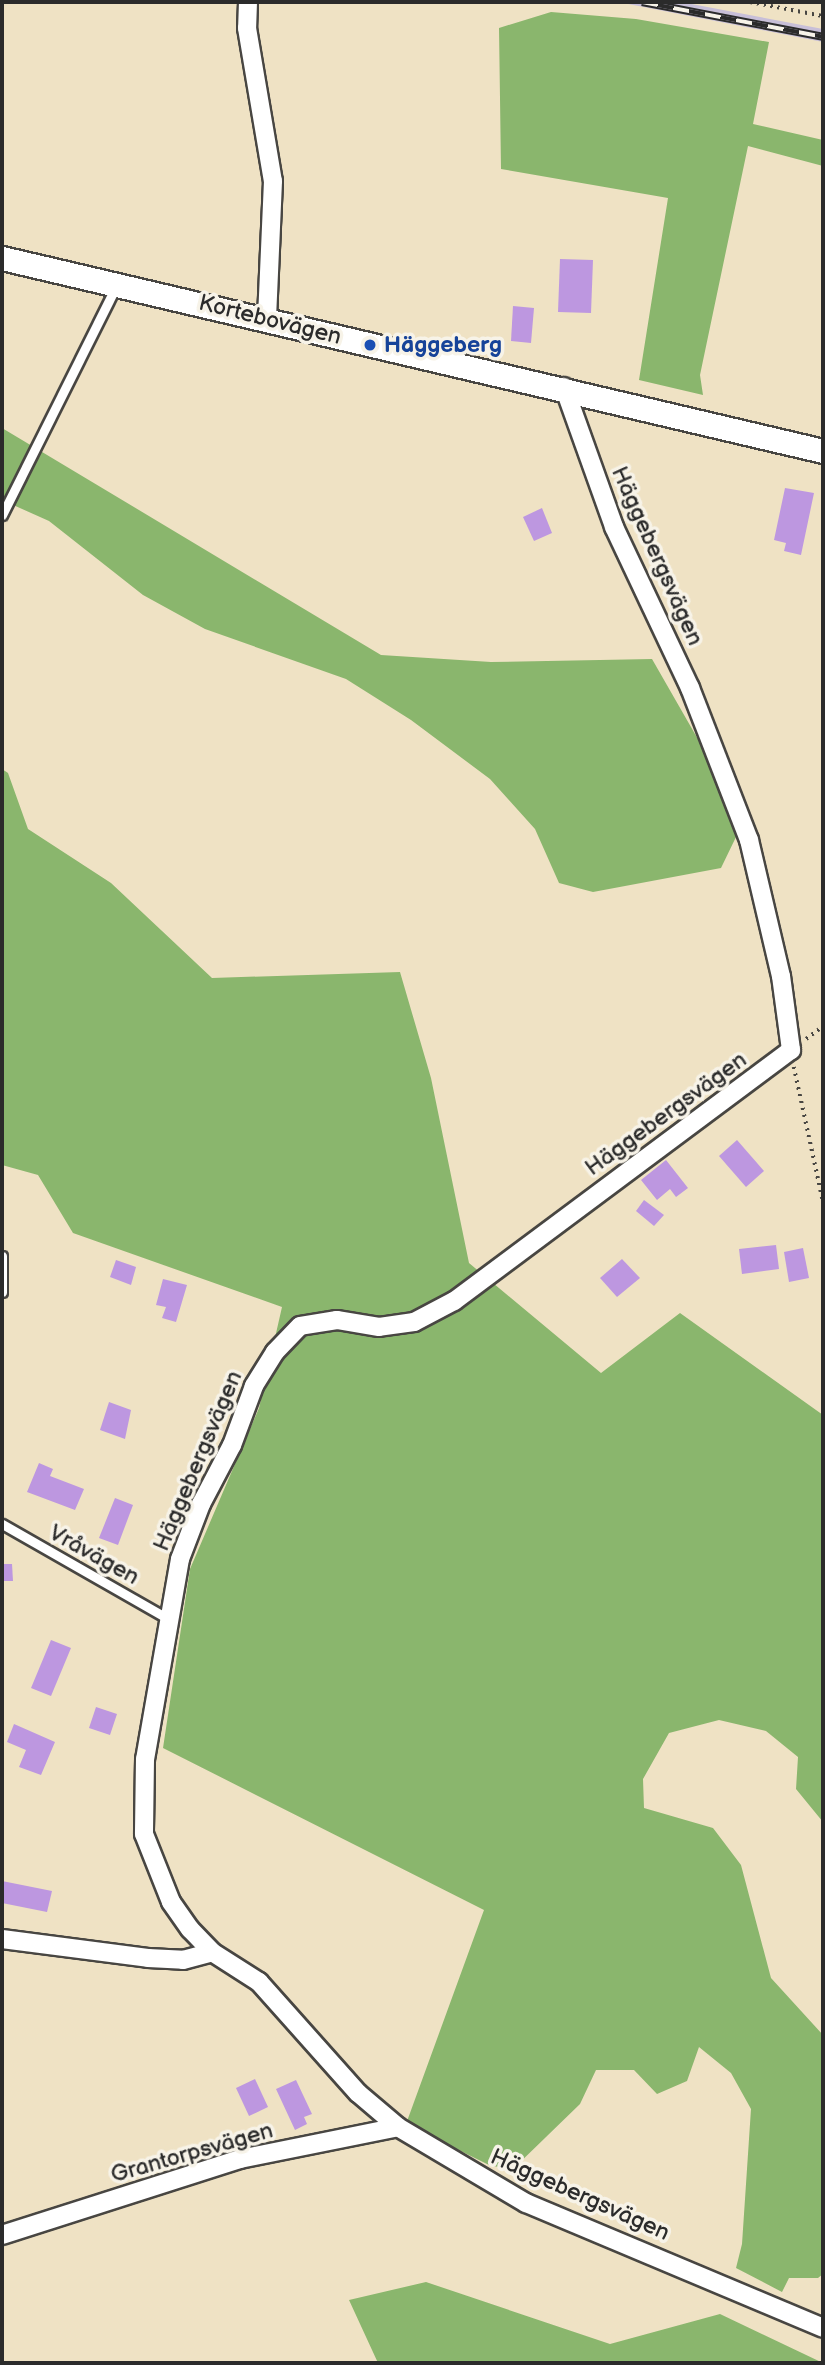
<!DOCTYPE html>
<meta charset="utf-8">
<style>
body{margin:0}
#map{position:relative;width:825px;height:2365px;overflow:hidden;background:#efe2c4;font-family:"Balsamiq Sans",sans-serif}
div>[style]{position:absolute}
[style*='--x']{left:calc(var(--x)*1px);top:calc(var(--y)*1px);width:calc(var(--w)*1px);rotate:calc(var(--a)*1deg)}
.industrial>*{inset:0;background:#c8bfd8}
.forest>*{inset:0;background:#8ab66d}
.building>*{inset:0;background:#bd97e0}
.path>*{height:3.5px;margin-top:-1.75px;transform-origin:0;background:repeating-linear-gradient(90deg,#484642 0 2px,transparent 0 7px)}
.roads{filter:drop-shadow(2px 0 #484642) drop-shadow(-2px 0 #484642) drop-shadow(0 2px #484642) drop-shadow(0 -2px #484642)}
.service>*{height:9px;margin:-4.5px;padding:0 4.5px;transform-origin:4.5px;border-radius:4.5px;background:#fff}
.minor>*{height:18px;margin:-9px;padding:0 9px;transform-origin:9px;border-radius:9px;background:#fff}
.tertiary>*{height:23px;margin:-11.5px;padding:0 11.5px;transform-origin:11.5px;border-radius:11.5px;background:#fff}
.rail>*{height:8px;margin-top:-4px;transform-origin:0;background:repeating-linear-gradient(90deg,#f7f3e8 0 16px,#2b2b2b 0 32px);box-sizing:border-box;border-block:2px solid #2b2b2b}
.dots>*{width:19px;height:19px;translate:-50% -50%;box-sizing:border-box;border:4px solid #f7f3e8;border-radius:50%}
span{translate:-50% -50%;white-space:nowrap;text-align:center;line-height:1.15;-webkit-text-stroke:7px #f7f3e8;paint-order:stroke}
.street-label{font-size:23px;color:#2b2b2b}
.transit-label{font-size:23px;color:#164399;font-weight:700}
.left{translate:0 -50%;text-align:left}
.frame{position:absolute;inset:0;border:4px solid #2b2b2b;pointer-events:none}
</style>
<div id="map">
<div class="industrial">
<i style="clip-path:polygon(618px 2px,681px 2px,823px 29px,823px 42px)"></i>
</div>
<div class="forest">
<i style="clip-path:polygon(551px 12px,636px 19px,769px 42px,753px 124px,823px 140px,823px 166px,748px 146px,700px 375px,703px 395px,639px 380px,668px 198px,501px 169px,499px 28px)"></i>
<i style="clip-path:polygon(2px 428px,381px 655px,491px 662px,652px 659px,703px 748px,736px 837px,721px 868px,593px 892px,559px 883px,535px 829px,490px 779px,411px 720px,346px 679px,205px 629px,143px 595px,49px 521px,2px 500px)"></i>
<i style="clip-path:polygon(2px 769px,8px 773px,28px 829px,111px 883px,212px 978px,400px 972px,431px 1078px,469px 1263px,601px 1373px,680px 1313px,823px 1415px,823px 1822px,796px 1789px,798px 1757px,766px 1731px,719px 1720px,669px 1733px,643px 1779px,644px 1808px,713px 1828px,741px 1865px,771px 1978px,823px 2035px,823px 2274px,818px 2278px,789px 2278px,782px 2292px,736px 2268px,742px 2244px,751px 2109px,731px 2073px,699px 2047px,687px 2081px,657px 2094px,634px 2070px,596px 2070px,580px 2104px,512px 2170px,489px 2165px,406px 2124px,484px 1910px,163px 1748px,190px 1569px,259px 1408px,282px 1307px,73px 1233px,38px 1175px,2px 1165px)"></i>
<i style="clip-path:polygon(426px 2282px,610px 2344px,720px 2314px,823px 2363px,378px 2363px,349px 2300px)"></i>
</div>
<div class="building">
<i style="clip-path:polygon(560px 259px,593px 260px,591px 313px,558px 312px)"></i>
<i style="clip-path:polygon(513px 306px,534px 308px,531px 343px,511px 341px)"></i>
<i style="clip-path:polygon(785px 488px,814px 493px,801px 555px,784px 551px,786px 543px,774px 540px)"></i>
<i style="clip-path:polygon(542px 508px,552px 533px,534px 541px,523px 517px)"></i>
<i style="clip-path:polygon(737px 1140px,764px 1171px,746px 1187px,719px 1156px)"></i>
<i style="clip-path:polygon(666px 1160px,688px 1188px,676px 1197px,670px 1189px,657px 1200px,641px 1180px)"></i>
<i style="clip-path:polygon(644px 1200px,664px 1215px,654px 1226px,636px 1211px)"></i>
<i style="clip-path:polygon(776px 1245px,779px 1269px,742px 1274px,739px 1249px)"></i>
<i style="clip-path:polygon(803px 1248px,809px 1278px,789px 1282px,784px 1252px)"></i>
<i style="clip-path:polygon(622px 1259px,640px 1278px,617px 1297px,600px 1278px)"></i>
<i style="clip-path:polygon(116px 1260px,136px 1267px,131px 1285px,110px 1277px)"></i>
<i style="clip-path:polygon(163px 1279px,187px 1285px,176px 1322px,162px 1318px,166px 1307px,156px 1305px)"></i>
<i style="clip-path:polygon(109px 1402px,131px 1410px,125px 1439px,100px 1430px)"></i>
<i style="clip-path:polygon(39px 1463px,53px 1469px,50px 1476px,84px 1489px,75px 1510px,27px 1492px)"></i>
<i style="clip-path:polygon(115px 1498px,133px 1505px,118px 1545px,99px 1538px)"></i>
<i style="clip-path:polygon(2px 1564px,12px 1564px,13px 1581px,2px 1581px)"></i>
<i style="clip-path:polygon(51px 1640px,71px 1648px,51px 1696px,31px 1688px)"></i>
<i style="clip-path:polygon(96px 1707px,117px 1714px,110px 1735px,89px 1728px)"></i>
<i style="clip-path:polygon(14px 1724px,55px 1742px,41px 1775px,19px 1767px,26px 1750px,7px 1742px)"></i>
<i style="clip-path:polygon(2px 1881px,52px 1891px,47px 1912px,2px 1903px)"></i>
<i style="clip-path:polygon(255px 2079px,268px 2107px,249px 2116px,236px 2088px)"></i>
<i style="clip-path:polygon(296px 2080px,312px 2114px,304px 2117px,307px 2124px,295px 2130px,276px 2089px)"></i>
</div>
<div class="path">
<i style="--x:750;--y:2;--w:74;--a:10.9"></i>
<i style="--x:806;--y:1039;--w:21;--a:-37"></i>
<i style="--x:794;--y:1067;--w:137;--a:77.8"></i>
</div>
<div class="roads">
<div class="service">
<i style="--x:2;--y:515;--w:256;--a:-63.5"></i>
<i style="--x:2;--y:1256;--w:36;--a:90"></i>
<i style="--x:2;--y:1524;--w:190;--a:29.7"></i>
</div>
<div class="minor">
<i style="--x:248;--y:2;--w:26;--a:92"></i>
<i style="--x:247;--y:28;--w:155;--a:80.4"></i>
<i style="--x:273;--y:181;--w:137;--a:92.5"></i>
<i style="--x:564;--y:387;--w:149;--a:70.3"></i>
<i style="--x:614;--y:527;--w:178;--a:64.7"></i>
<i style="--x:690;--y:688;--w:163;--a:68.8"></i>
<i style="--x:749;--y:840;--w:140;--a:76.8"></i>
<i style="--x:781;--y:976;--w:75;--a:82.3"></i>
<i style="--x:791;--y:1050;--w:420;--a:143.3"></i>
<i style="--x:454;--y:1301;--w:45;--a:152.3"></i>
<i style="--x:414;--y:1322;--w:35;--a:172"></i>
<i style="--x:379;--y:1327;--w:43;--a:-170.5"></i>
<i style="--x:337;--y:1320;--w:37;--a:171"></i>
<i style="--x:300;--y:1326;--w:36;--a:134"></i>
<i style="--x:275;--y:1352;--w:40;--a:122"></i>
<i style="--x:254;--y:1386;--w:63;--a:110.4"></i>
<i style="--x:232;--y:1445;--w:67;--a:117.7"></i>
<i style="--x:201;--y:1504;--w:59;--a:110.9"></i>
<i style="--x:180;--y:1559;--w:203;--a:99.9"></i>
<i style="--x:145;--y:1759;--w:75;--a:90.8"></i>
<i style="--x:144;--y:1834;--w:73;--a:68.3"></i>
<i style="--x:171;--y:1902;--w:33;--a:55"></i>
<i style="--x:190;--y:1929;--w:32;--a:46"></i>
<i style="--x:212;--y:1952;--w:56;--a:32.6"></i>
<i style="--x:259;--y:1982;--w:149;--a:48.3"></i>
<i style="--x:358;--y:2093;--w:52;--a:40.4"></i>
<i style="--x:398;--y:2127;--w:149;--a:30.7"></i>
<i style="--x:526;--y:2203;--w:322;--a:22.8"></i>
<i style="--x:2;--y:1939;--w:147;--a:7.4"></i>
<i style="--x:148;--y:1958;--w:35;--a:3"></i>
<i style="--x:183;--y:1960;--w:30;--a:-15"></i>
<i style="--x:2;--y:2235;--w:250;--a:-17.7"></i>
<i style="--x:240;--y:2159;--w:161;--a:-11.4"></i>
</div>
<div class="tertiary">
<i style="--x:2;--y:258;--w:843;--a:13.23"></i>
</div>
</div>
<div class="rail">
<i style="--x:642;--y:2;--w:184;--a:10.9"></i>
</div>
<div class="dots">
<i style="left:370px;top:345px;background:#1a4fb4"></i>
</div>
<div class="street-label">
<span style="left:270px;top:320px;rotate:14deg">Kortebovägen</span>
<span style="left:657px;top:556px;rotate:66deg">Häggebergsvägen</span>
<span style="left:666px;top:1114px;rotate:-36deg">Häggebergsvägen</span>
<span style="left:198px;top:1461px;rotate:-67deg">Häggebergsvägen</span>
<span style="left:94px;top:1555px;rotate:29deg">Vråvägen</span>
<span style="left:192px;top:2153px;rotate:-16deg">Grantorpsvägen</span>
<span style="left:580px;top:2195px;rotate:24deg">Häggebergsvägen</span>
</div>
<div class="transit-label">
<span class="left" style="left:384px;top:345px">Häggeberg</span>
</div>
<div class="frame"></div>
</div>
